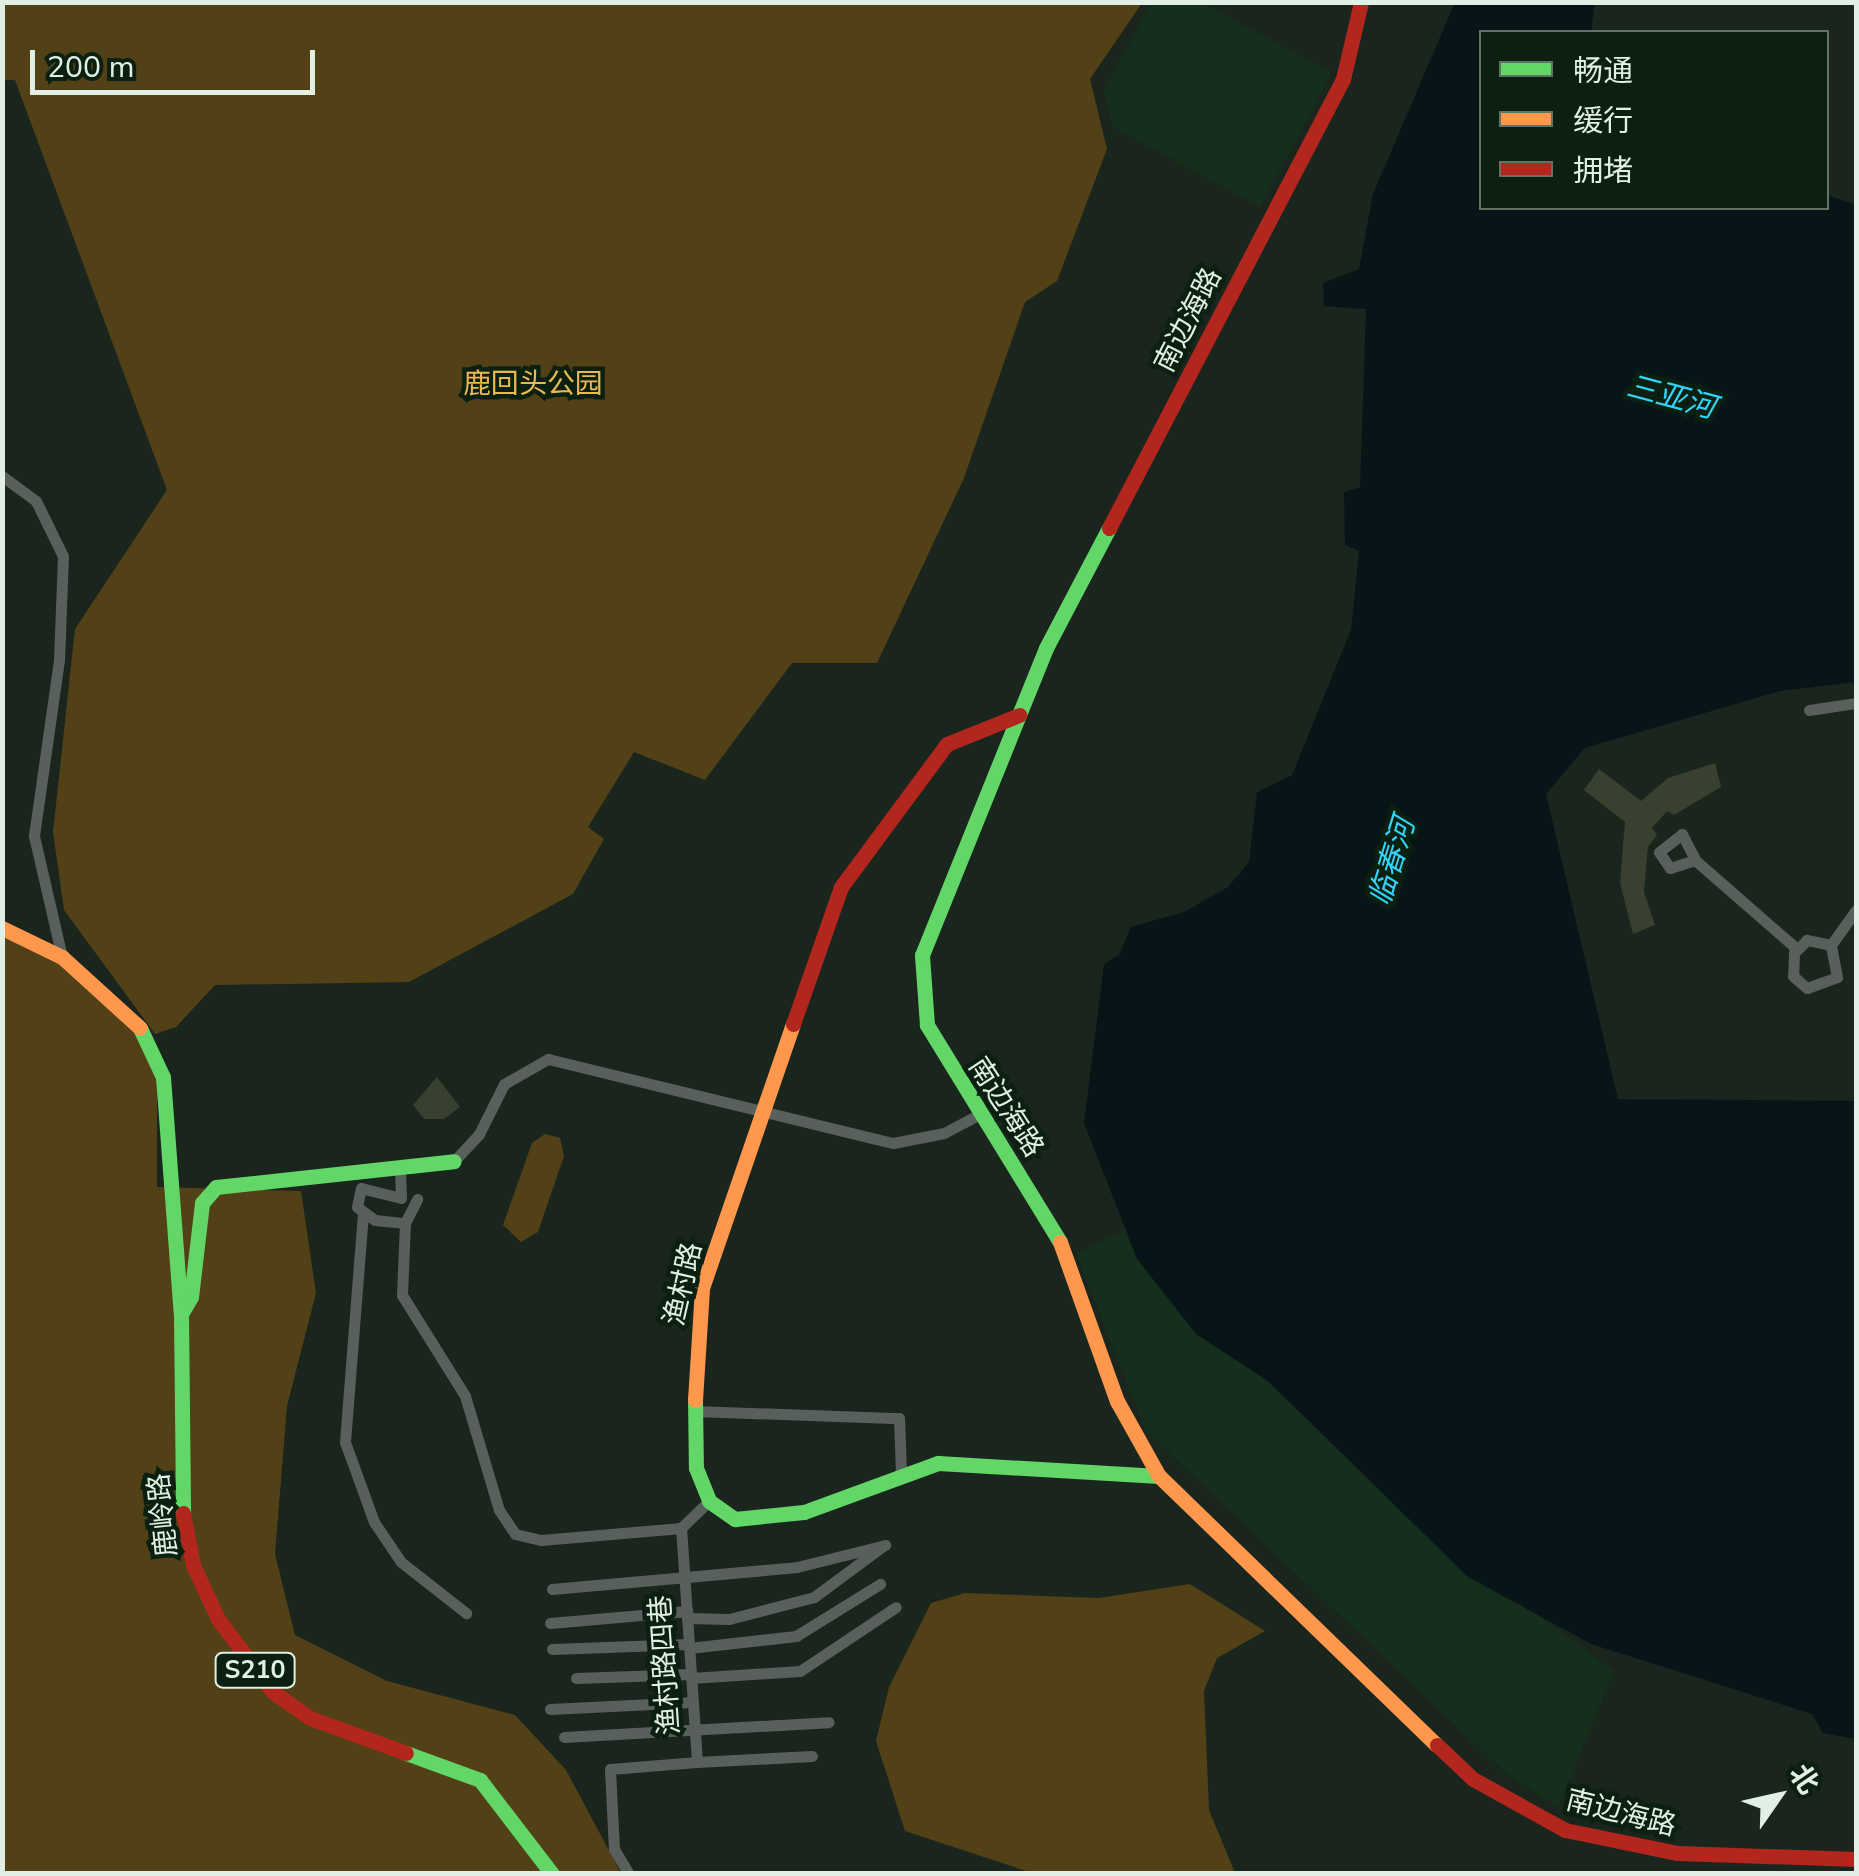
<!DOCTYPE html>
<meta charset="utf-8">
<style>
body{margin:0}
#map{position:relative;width:1859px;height:1876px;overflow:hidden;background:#1a251d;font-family:"Nunito Sans","Noto Sans SC",sans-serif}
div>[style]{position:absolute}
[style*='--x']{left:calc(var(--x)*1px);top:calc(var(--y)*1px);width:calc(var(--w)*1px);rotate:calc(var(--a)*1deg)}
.built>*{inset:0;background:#152f1c}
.green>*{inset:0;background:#524116}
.water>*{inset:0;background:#081518}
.building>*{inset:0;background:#394030}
.street>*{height:11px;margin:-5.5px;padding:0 5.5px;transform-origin:5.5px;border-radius:5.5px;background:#595f5d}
.fast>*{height:15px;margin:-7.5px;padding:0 7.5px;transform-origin:7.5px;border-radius:7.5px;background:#63d668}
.slow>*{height:15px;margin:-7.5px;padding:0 7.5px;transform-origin:7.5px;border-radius:7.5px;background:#ff974d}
.jam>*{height:15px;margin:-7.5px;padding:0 7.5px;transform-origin:7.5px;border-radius:7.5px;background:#b3261e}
span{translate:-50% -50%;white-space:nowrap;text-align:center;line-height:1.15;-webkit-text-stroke:9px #0b2011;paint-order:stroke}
.shield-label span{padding:2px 8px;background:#0b2011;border:2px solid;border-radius:8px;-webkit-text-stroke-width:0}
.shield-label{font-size:25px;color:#e1efe4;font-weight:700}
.street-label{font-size:28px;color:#e1efe4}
.park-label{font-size:28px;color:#ebb94f}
.water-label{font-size:30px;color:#33d3f9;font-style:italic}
.frame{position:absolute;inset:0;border:5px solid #e1efe4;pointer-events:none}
.legend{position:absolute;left:1479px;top:30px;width:350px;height:180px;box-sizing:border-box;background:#0b2011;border:2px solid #617365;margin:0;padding:12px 18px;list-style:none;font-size:30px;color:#e1efe4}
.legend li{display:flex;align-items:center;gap:20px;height:50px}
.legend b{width:50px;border:2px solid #617365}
.north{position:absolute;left:1729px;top:1746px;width:100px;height:100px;-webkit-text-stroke:8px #0b2011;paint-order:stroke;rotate:56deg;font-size:28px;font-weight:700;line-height:40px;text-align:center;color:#e1efe4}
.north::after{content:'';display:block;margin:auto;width:35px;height:45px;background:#e1efe4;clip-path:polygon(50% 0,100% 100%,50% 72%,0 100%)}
.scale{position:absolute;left:30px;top:50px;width:285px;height:45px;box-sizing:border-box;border:5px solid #e1efe4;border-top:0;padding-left:12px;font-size:30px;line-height:35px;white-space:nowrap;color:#e1efe4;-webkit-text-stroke:8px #0b2011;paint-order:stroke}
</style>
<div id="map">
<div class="built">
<i style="clip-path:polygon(1151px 3px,1203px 3px,1332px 73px,1260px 207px,1113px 127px,1104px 90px)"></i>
<i style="clip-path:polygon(1129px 1228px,1186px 1309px,1459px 1556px,1614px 1671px,1558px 1807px,1508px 1775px,1145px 1430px,1076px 1253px)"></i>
</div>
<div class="green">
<i style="clip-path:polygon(3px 3px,1142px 3px,1090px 79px,1107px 149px,1057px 281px,1025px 302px,964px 478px,877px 663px,792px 663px,705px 780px,634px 752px,588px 827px,604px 839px,573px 894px,409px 982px,215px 985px,176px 1027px,155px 1034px,64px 910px,53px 832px,75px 629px,167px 490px,15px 80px,3px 80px)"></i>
<i style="clip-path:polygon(3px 932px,45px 941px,125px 1015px,157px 1059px,157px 1187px,301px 1191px,316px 1293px,287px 1406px,275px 1554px,295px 1635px,387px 1681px,515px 1715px,566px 1770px,621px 1873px,3px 1874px)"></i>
<i style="clip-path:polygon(545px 1134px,560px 1138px,564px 1156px,538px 1232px,521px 1242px,503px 1225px,532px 1143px)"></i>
<i style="clip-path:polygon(1190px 1584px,1265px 1631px,1217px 1658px,1204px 1691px,1209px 1810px,1235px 1873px,1032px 1873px,905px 1831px,876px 1741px,889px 1687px,931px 1603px,965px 1593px,1099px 1598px)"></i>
</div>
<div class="water">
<i style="clip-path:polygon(1455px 2px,1595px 3px,1591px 32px,1482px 32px,1482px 208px,1826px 208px,1827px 195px,1856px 205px,1856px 682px,1780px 691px,1585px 748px,1546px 794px,1618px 1099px,1856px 1101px,1856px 1739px,1823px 1733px,1812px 1714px,1591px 1644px,1468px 1577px,1268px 1381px,1196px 1334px,1137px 1259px,1084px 1123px,1104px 964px,1119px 955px,1131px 927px,1184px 912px,1228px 887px,1249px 862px,1257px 792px,1292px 775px,1351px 630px,1359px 551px,1345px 545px,1344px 492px,1360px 487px,1366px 309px,1324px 306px,1323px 283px,1359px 269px,1373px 194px)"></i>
</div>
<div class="building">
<i style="clip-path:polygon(1715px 763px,1721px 787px,1674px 815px,1667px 811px,1652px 828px,1657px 835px,1648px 847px,1644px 892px,1655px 925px,1633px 934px,1620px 883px,1625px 822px,1584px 790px,1599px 769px,1641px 801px,1668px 778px)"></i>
<i style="clip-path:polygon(437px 1077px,460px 1107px,444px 1119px,424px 1119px,413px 1105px)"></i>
</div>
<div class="street">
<i style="--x:2;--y:476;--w:42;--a:36.3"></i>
<i style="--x:36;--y:501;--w:61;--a:63.9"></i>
<i style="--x:63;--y:556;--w:104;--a:92.2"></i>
<i style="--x:59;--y:660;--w:178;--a:98.1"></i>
<i style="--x:34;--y:836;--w:124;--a:77"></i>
<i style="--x:1809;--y:710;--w:48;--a:-8.5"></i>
<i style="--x:1695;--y:860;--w:26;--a:162"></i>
<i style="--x:1670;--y:868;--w:19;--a:-125"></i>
<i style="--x:1659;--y:852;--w:29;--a:-38"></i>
<i style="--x:1682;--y:834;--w:29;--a:63"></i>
<i style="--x:1695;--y:860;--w:135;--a:41.1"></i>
<i style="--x:1831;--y:945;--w:25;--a:-168"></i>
<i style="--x:1807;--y:940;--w:18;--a:135"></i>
<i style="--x:1794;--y:953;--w:23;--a:92"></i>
<i style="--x:1793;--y:976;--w:18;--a:41"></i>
<i style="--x:1807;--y:988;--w:32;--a:-20"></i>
<i style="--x:1837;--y:977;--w:33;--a:-101"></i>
<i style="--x:1831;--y:945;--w:43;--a:-54.5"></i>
<i style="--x:454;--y:1161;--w:37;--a:-47"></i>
<i style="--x:479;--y:1134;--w:56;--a:-63.4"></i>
<i style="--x:504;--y:1084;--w:51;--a:-29.6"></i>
<i style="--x:548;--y:1059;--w:355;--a:13.7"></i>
<i style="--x:893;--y:1143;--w:52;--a:-11.1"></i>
<i style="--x:944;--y:1133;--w:41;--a:-27.8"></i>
<i style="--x:400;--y:1169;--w:29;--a:88"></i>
<i style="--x:401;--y:1198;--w:41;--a:-166"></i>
<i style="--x:361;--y:1188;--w:19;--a:102"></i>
<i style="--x:357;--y:1207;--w:22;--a:36"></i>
<i style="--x:375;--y:1220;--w:30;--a:6"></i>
<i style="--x:405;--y:1223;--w:27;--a:-63"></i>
<i style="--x:363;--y:1213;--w:230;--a:94.5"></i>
<i style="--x:345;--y:1442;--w:85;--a:70.1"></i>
<i style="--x:374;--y:1522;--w:48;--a:56"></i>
<i style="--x:401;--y:1562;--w:83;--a:38.1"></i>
<i style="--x:405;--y:1223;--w:72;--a:92.4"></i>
<i style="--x:402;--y:1295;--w:119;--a:58"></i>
<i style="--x:465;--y:1396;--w:119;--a:73.4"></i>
<i style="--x:499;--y:1510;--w:29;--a:56"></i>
<i style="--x:515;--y:1534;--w:27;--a:13"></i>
<i style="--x:541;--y:1540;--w:141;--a:-4.9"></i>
<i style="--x:694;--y:1411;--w:205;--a:2"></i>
<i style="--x:899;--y:1418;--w:54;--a:87.9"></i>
<i style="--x:552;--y:1589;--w:246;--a:-5.1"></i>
<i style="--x:797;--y:1567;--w:91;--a:-14"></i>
<i style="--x:687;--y:1618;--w:42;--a:1.4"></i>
<i style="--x:729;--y:1619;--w:88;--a:-14.5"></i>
<i style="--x:814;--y:1597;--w:86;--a:-36.5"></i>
<i style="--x:550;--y:1623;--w:138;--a:-5"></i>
<i style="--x:689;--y:1648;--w:108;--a:-6.4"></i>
<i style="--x:796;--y:1636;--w:99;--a:-31.8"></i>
<i style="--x:552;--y:1649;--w:137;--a:-2.1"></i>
<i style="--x:576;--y:1678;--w:115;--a:-2"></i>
<i style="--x:691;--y:1678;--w:109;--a:-3.7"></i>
<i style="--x:800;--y:1671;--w:115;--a:-33.7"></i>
<i style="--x:550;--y:1709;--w:143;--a:-2.8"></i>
<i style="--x:564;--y:1737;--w:265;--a:-3.2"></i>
<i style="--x:697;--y:1762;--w:115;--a:-3"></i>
<i style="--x:629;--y:1874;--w:29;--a:-121"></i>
<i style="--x:614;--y:1849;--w:80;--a:-92.9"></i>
<i style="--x:610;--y:1769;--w:87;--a:-4.6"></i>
<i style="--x:697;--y:1762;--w:235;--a:-93.9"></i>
<i style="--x:681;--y:1528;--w:39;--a:-44"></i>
</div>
<div class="fast">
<i style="--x:140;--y:1028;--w:54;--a:64.9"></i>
<i style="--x:163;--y:1077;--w:238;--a:85.7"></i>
<i style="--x:181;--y:1314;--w:199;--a:89.4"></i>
<i style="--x:1060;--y:1242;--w:255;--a:-121.5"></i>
<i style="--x:927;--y:1025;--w:70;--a:-94.1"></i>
<i style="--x:922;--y:955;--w:331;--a:-68"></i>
<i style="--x:1046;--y:648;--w:136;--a:-62.3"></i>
<i style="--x:181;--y:1314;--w:20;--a:-60"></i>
<i style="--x:191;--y:1297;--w:95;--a:-83.3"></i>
<i style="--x:202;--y:1203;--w:21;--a:-49"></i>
<i style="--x:216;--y:1187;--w:239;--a:-6.2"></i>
<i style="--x:695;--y:1400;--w:68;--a:89.2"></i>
<i style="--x:696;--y:1468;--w:35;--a:68"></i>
<i style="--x:709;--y:1501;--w:32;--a:35"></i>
<i style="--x:735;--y:1519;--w:69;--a:-5.8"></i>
<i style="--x:804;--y:1512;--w:143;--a:-20.1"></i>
<i style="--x:938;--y:1463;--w:221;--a:3.4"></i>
<i style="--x:406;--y:1753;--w:79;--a:20"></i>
<i style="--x:480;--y:1780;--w:118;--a:52.5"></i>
</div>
<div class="slow">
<i style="--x:2;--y:928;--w:67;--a:25.8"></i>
<i style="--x:62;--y:957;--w:105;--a:42.3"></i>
<i style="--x:1060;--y:1242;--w:169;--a:70.3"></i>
<i style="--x:1117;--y:1401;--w:86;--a:60.8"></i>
<i style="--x:1159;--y:1476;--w:387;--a:44.1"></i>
<i style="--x:695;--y:1400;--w:112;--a:-86.4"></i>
<i style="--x:702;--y:1288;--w:279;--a:-71"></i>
</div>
<div class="jam">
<i style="--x:1109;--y:528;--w:506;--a:-62.47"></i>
<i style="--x:1343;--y:79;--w:79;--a:-76.8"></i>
<i style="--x:793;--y:1024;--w:145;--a:-70.7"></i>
<i style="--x:841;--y:887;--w:178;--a:-53.5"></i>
<i style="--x:947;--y:744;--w:78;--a:-21.9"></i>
<i style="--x:183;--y:1513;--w:53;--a:79.1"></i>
<i style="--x:193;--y:1565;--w:60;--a:65.2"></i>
<i style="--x:218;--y:1619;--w:91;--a:53"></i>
<i style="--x:273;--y:1692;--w:45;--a:35.1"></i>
<i style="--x:310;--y:1718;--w:102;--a:20"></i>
<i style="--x:1437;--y:1745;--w:50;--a:43.4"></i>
<i style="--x:1473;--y:1779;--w:105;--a:29"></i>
<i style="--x:1565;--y:1830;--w:114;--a:11.6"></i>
<i style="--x:1677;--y:1853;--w:179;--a:1.9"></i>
</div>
<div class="shield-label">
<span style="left:255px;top:1670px">S210</span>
</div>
<div class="street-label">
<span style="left:1188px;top:320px;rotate:-63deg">南边海路</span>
<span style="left:1006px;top:1107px;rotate:57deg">南边海路</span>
<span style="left:683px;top:1284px;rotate:-77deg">渔村路</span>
<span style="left:163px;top:1515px;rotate:-96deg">鹿岭路</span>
<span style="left:665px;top:1665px;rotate:-94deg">渔村路四巷</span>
<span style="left:1621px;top:1813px;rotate:14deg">南边海路</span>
</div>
<div class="park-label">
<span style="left:533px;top:384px">鹿回头公园</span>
</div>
<div class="water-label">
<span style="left:1671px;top:398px;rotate:15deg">三亚河</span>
<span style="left:1393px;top:862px;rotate:-73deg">临春河</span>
</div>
<div class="frame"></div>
<ul class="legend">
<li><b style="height:12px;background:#63d668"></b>畅通</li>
<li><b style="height:12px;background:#ff974d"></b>缓行</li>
<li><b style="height:12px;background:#b3261e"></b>拥堵</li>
</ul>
<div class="north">北</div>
<div class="scale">200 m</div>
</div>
